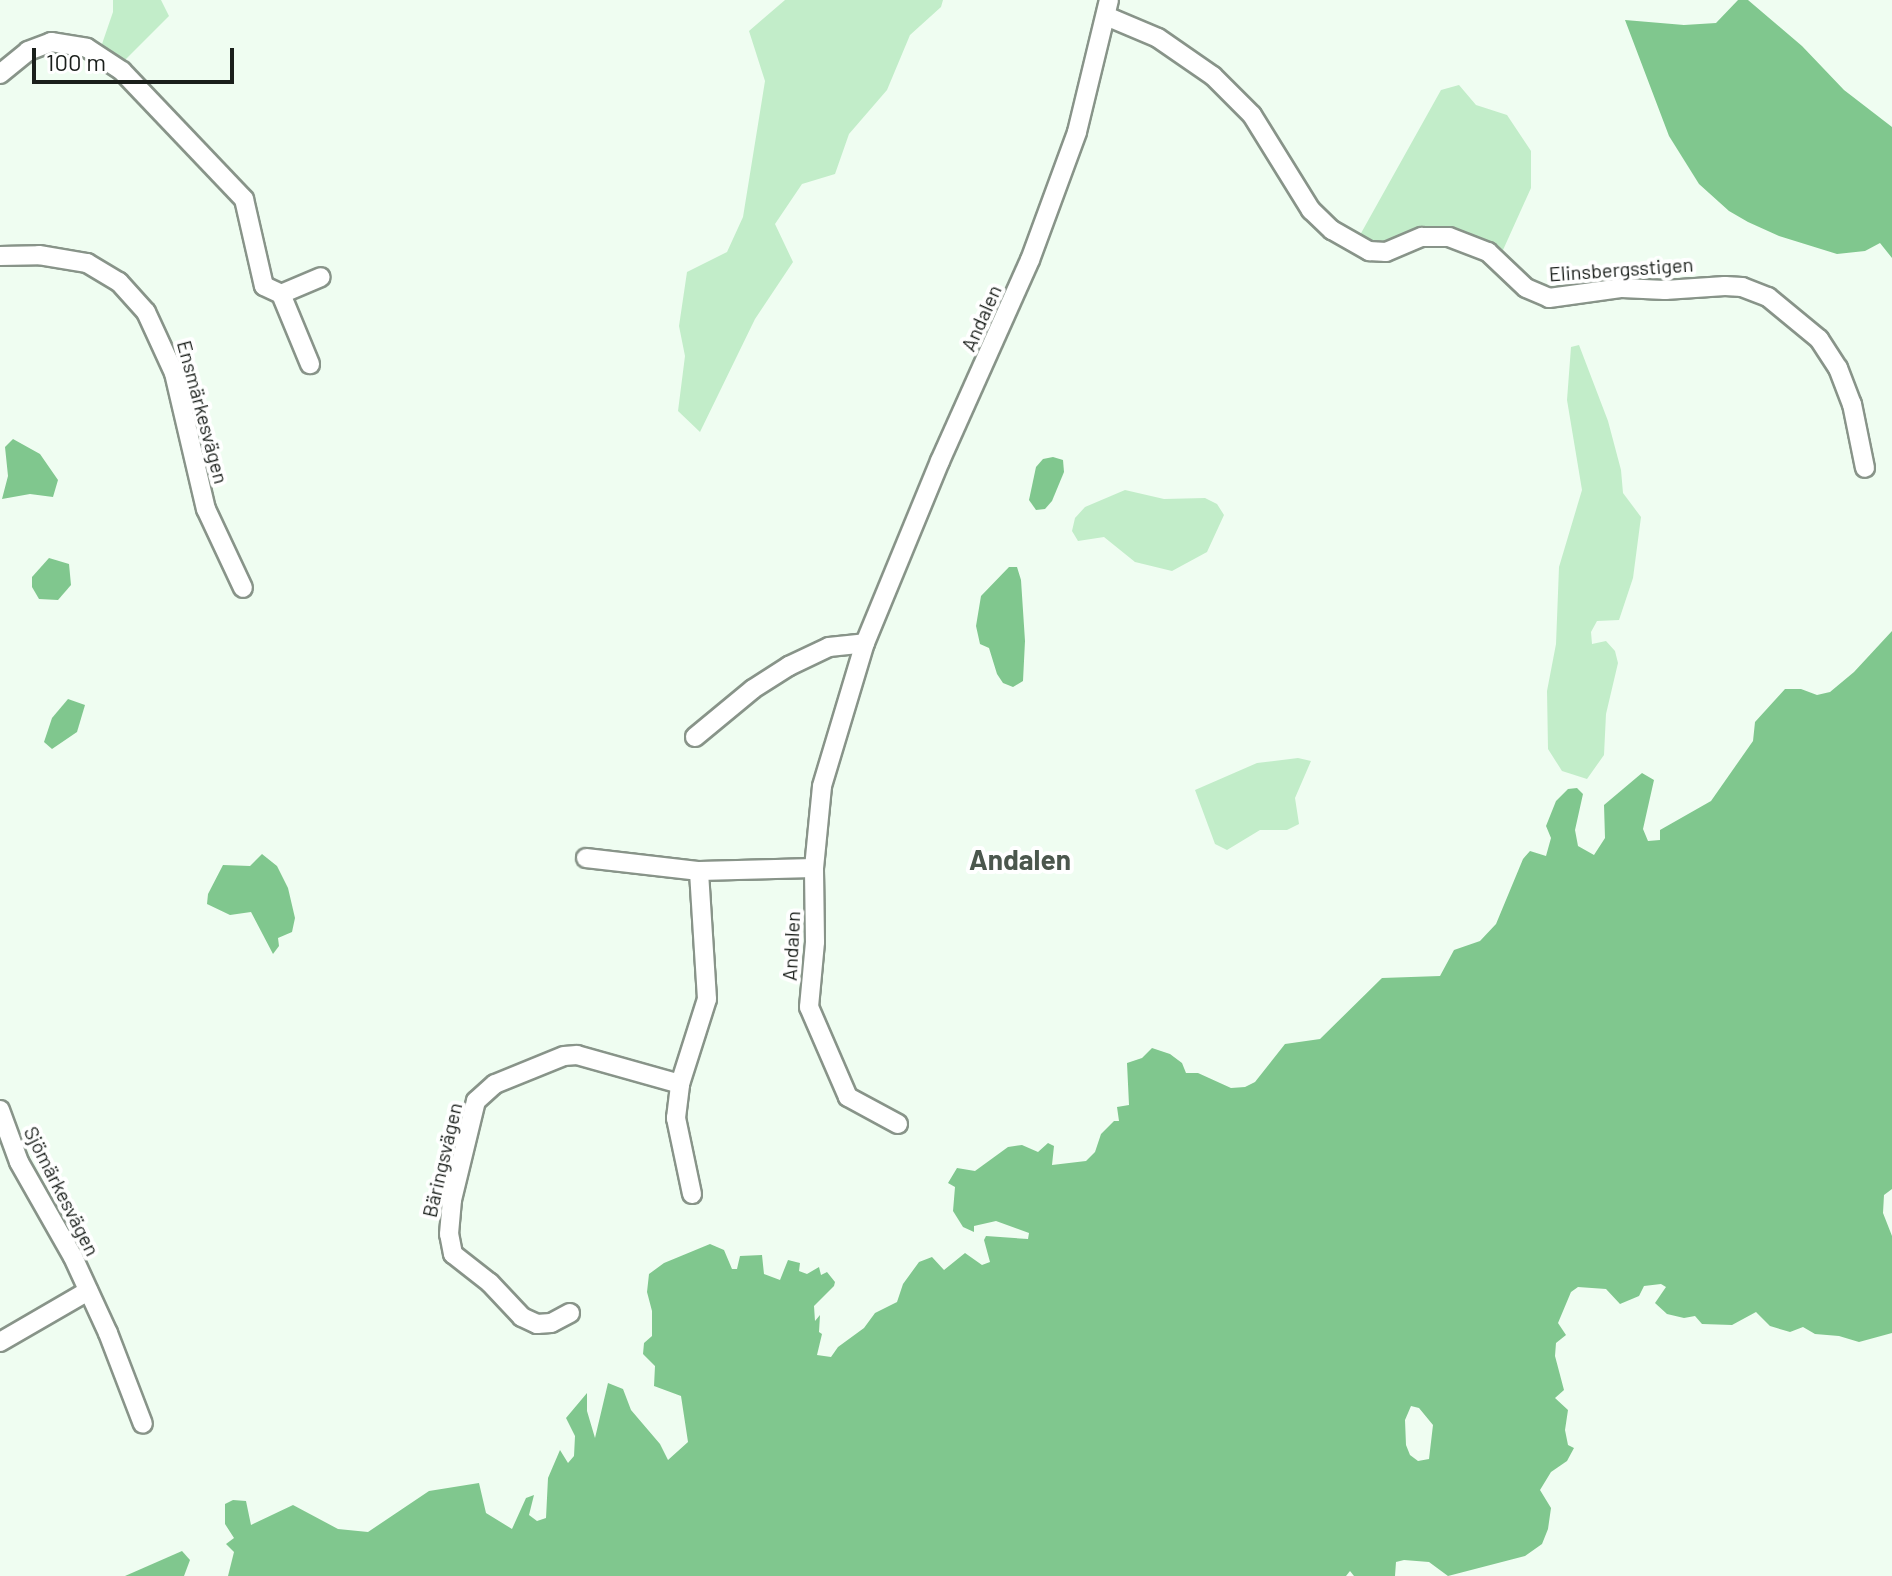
<!DOCTYPE html>
<meta charset="utf-8">
<style>
body{margin:0}
#map{position:relative;width:1892px;height:1576px;overflow:hidden;background:#effdf1;font-family:Barlow,sans-serif}
div>[style]{position:absolute}
[style*='--x']{left:calc(var(--x)*1px);top:calc(var(--y)*1px);width:calc(var(--w)*1px);rotate:calc(var(--a)*1deg)}
.green>*{inset:0;background:#c2edc9}
.water>*{inset:0;background:#80c78e}
.roads{filter:drop-shadow(2px 0 #889489) drop-shadow(-2px 0 #889489) drop-shadow(0 2px #889489) drop-shadow(0 -2px #889489)}
.minor>*{height:18px;margin:-9px;padding:0 9px;transform-origin:9px;border-radius:9px;background:#fff}
span{translate:-50% -50%;white-space:nowrap;text-align:center;line-height:1.15;-webkit-text-stroke:8px #fff;paint-order:stroke}
.street-label{font-size:20px;color:#1a1f1b}
.district-label{font-size:28px;color:#4b574d;font-weight:700}
.scale{position:absolute;left:32px;top:48px;width:202px;height:36px;box-sizing:border-box;border:4px solid #1a1f1b;border-top:0;padding-left:10px;font-size:24px;line-height:28px;white-space:nowrap;color:#1a1f1b;-webkit-text-stroke:6px #fff;paint-order:stroke}
</style>
<div id="map">
<div class="green">
<i style="clip-path:polygon(113px 0,161px 0,169px 16px,124px 61px,102px 44px,113px 12px)"></i>
<i style="clip-path:polygon(785px 0,943px 0,941px 7px,910px 35px,887px 90px,849px 134px,835px 174px,802px 184px,775px 224px,793px 262px,755px 319px,700px 432px,678px 411px,685px 356px,679px 326px,687px 272px,727px 252px,743px 217px,765px 81px,749px 31px)"></i>
<i style="clip-path:polygon(1459px 85px,1476px 105px,1507px 115px,1531px 151px,1531px 188px,1503px 250px,1486px 243px,1381px 246px,1360px 235px,1441px 90px)"></i>
<i style="clip-path:polygon(1579px 345px,1608px 421px,1621px 470px,1623px 493px,1641px 517px,1633px 578px,1619px 620px,1597px 621px,1591px 632px,1592px 644px,1606px 641px,1615px 651px,1618px 663px,1606px 714px,1604px 755px,1587px 779px,1562px 771px,1548px 749px,1547px 691px,1556px 644px,1559px 567px,1582px 490px,1567px 400px,1571px 347px)"></i>
<i style="clip-path:polygon(1125px 490px,1164px 499px,1205px 498px,1217px 504px,1224px 515px,1207px 552px,1172px 571px,1135px 562px,1104px 537px,1078px 541px,1072px 531px,1075px 518px,1085px 507px)"></i>
<i style="clip-path:polygon(1298px 758px,1311px 761px,1295px 798px,1299px 824px,1287px 830px,1260px 830px,1227px 850px,1215px 844px,1195px 790px,1257px 763px)"></i>
</div>
<div class="water">
<i style="clip-path:polygon(1738px 0,1748px 0,1802px 46px,1844px 90px,1892px 127px,1892px 258px,1880px 243px,1865px 251px,1837px 254px,1779px 236px,1748px 222px,1729px 211px,1699px 184px,1669px 136px,1625px 20px,1684px 25px,1716px 23px)"></i>
<i style="clip-path:polygon(13px 439px,40px 454px,58px 480px,53px 497px,30px 494px,2px 499px,8px 476px,5px 447px)"></i>
<i style="clip-path:polygon(1053px 457px,1063px 460px,1064px 472px,1052px 501px,1045px 509px,1036px 510px,1029px 500px,1036px 467px,1043px 459px)"></i>
<i style="clip-path:polygon(49px 558px,69px 564px,71px 585px,58px 600px,39px 599px,32px 587px,32px 577px)"></i>
<i style="clip-path:polygon(1009px 567px,1017px 567px,1021px 580px,1025px 641px,1023px 681px,1013px 687px,1003px 683px,997px 674px,989px 648px,980px 644px,976px 626px,981px 596px)"></i>
<i style="clip-path:polygon(evenodd,1892px 631px,1892px 1189px,1884px 1195px,1883px 1213px,1892px 1236px,1892px 1333px,1859px 1342px,1839px 1336px,1815px 1334px,1803px 1327px,1790px 1332px,1770px 1326px,1756px 1312px,1732px 1325px,1702px 1324px,1695px 1316px,1684px 1318px,1667px 1314px,1655px 1303px,1666px 1287px,1661px 1284px,1644px 1286px,1639px 1296px,1620px 1304px,1606px 1289px,1578px 1287px,1571px 1292px,1558px 1323px,1566px 1335px,1556px 1343px,1555px 1356px,1564px 1390px,1555px 1398px,1568px 1410px,1565px 1430px,1568px 1445px,1574px 1448px,1567px 1461px,1551px 1472px,1540px 1490px,1551px 1508px,1548px 1529px,1542px 1544px,1525px 1556px,1448px 1576px,1429px 1562px,1404px 1560px,1396px 1562px,1395px 1576px,1354px 1576px,1350px 1571px,1346px 1576px,228px 1576px,234px 1552px,226px 1544px,234px 1538px,225px 1524px,225px 1504px,233px 1500px,246px 1501px,251px 1525px,293px 1505px,338px 1529px,368px 1532px,429px 1491px,479px 1483px,486px 1513px,512px 1529px,526px 1498px,534px 1495px,529px 1515px,537px 1521px,546px 1518px,548px 1478px,560px 1450px,568px 1463px,574px 1456px,575px 1436px,566px 1418px,587px 1393px,587px 1411px,595px 1438px,608px 1383px,623px 1389px,631px 1410px,660px 1444px,668px 1460px,688px 1442px,681px 1396px,654px 1386px,655px 1366px,643px 1354px,644px 1343px,652px 1336px,652px 1311px,647px 1292px,649px 1274px,664px 1263px,710px 1244px,724px 1250px,732px 1269px,737px 1269px,740px 1256px,762px 1255px,764px 1274px,780px 1280px,788px 1260px,800px 1263px,799px 1271px,807px 1274px,819px 1267px,821px 1275px,827px 1272px,835px 1282px,834px 1286px,814px 1306px,815px 1321px,820px 1315px,819px 1332px,822px 1334px,817px 1355px,831px 1357px,838px 1347px,864px 1328px,875px 1313px,897px 1302px,903px 1284px,919px 1262px,932px 1257px,944px 1270px,965px 1253px,982px 1265px,990px 1262px,984px 1240px,986px 1236px,1028px 1239px,1029px 1233px,996px 1221px,974px 1226px,974px 1232px,963px 1227px,953px 1211px,955px 1187px,948px 1183px,957px 1168px,975px 1171px,1008px 1147px,1022px 1145px,1038px 1152px,1048px 1143px,1054px 1146px,1052px 1165px,1086px 1161px,1095px 1152px,1101px 1134px,1114px 1121px,1119px 1121px,1117px 1107px,1129px 1105px,1127px 1063px,1142px 1058px,1152px 1048px,1170px 1054px,1182px 1063px,1186px 1073px,1198px 1073px,1231px 1088px,1245px 1087px,1255px 1082px,1285px 1044px,1320px 1039px,1382px 978px,1440px 976px,1454px 950px,1480px 941px,1496px 924px,1523px 859px,1530px 851px,1546px 856px,1551px 838px,1546px 826px,1556px 801px,1568px 789px,1577px 788px,1583px 794px,1575px 830px,1578px 846px,1594px 855px,1605px 838px,1604px 805px,1642px 773px,1654px 780px,1643px 829px,1648px 841px,1660px 840px,1660px 830px,1711px 801px,1753px 741px,1755px 722px,1785px 689px,1801px 689px,1817px 695px,1830px 692px,1854px 672px,1892px 631px,1411px 1406px,1419px 1408px,1433px 1425px,1429px 1459px,1418px 1461px,1410px 1455px,1406px 1445px,1405px 1420px,1411px 1406px)"></i>
<i style="clip-path:polygon(68px 699px,85px 705px,77px 732px,52px 749px,44px 742px,52px 718px)"></i>
<i style="clip-path:polygon(262px 854px,277px 866px,288px 888px,295px 918px,292px 932px,278px 938px,279px 946px,273px 954px,251px 912px,230px 915px,207px 904px,208px 894px,223px 865px,250px 866px)"></i>
<i style="clip-path:polygon(182px 1551px,190px 1560px,184px 1576px,125px 1576px)"></i>
</div>
<div class="roads">
<div class="minor">
<i style="--x:1106;--y:16;--w:56;--a:22.9"></i>
<i style="--x:1158;--y:38;--w:67;--a:34.6"></i>
<i style="--x:1213;--y:76;--w:55;--a:45"></i>
<i style="--x:1252;--y:115;--w:112;--a:58.2"></i>
<i style="--x:1311;--y:210;--w:29;--a:44"></i>
<i style="--x:1332;--y:230;--w:43;--a:29.6"></i>
<i style="--x:1369;--y:251;--w:17;--a:3"></i>
<i style="--x:1386;--y:252;--w:39;--a:-23"></i>
<i style="--x:1422;--y:237;--w:27;--a:0"></i>
<i style="--x:1449;--y:237;--w:42;--a:21"></i>
<i style="--x:1488;--y:252;--w:52;--a:43.5"></i>
<i style="--x:1526;--y:288;--w:25;--a:23"></i>
<i style="--x:1549;--y:298;--w:74;--a:-7.8"></i>
<i style="--x:1622;--y:288;--w:43;--a:2.7"></i>
<i style="--x:1665;--y:290;--w:60;--a:-3.8"></i>
<i style="--x:1725;--y:286;--w:17;--a:3"></i>
<i style="--x:1742;--y:287;--w:28;--a:21"></i>
<i style="--x:1768;--y:297;--w:66;--a:39.5"></i>
<i style="--x:1819;--y:339;--w:35;--a:57"></i>
<i style="--x:1838;--y:368;--w:39;--a:69"></i>
<i style="--x:1852;--y:404;--w:65;--a:78.5"></i>
<i style="--x:0;--y:74;--w:36;--a:-39"></i>
<i style="--x:28;--y:51;--w:25;--a:-21"></i>
<i style="--x:51;--y:42;--w:36;--a:9"></i>
<i style="--x:87;--y:48;--w:42;--a:33.3"></i>
<i style="--x:122;--y:71;--w:177;--a:46.4"></i>
<i style="--x:244;--y:199;--w:89;--a:77.1"></i>
<i style="--x:264;--y:286;--w:19;--a:25"></i>
<i style="--x:281;--y:294;--w:76;--a:67.5"></i>
<i style="--x:0;--y:256;--w:39;--a:-1"></i>
<i style="--x:39;--y:255;--w:49;--a:9.5"></i>
<i style="--x:87;--y:263;--w:37;--a:31"></i>
<i style="--x:119;--y:282;--w:40;--a:48"></i>
<i style="--x:146;--y:312;--w:67;--a:65.3"></i>
<i style="--x:174;--y:373;--w:140;--a:76.8"></i>
<i style="--x:206;--y:509;--w:87;--a:64.9"></i>
<i style="--x:281;--y:294;--w:43;--a:-23"></i>
<i style="--x:695;--y:737;--w:75;--a:-39.6"></i>
<i style="--x:753;--y:689;--w:43;--a:-32.6"></i>
<i style="--x:789;--y:666;--w:44;--a:-25.4"></i>
<i style="--x:829;--y:647;--w:36;--a:-6"></i>
<i style="--x:586;--y:858;--w:114;--a:6.6"></i>
<i style="--x:0;--y:1110;--w:55;--a:69.9"></i>
<i style="--x:19;--y:1162;--w:109;--a:60.4"></i>
<i style="--x:73;--y:1257;--w:84;--a:65.3"></i>
<i style="--x:108;--y:1333;--w:97;--a:69"></i>
<i style="--x:898;--y:1124;--w:57;--a:-151.6"></i>
<i style="--x:848;--y:1097;--w:98;--a:-113.4"></i>
<i style="--x:809;--y:1007;--w:65;--a:-84.7"></i>
<i style="--x:815;--y:942;--w:74;--a:-90.8"></i>
<i style="--x:814;--y:868;--w:82;--a:-84.4"></i>
<i style="--x:822;--y:786;--w:149;--a:-73.3"></i>
<i style="--x:865;--y:643;--w:197;--a:-67.6"></i>
<i style="--x:940;--y:461;--w:220;--a:-65.9"></i>
<i style="--x:1030;--y:260;--w:136;--a:-69.8"></i>
<i style="--x:1077;--y:132;--w:136;--a:-76.4"></i>
<i style="--x:692;--y:1194;--w:78;--a:-101.9"></i>
<i style="--x:676;--y:1118;--w:34;--a:-83"></i>
<i style="--x:680;--y:1084;--w:89;--a:-72.4"></i>
<i style="--x:707;--y:999;--w:128;--a:-93.6"></i>
<i style="--x:699;--y:871;--w:115;--a:-1.5"></i>
<i style="--x:570;--y:1313;--w:21;--a:152"></i>
<i style="--x:551;--y:1323;--w:14;--a:176"></i>
<i style="--x:537;--y:1324;--w:17;--a:-155"></i>
<i style="--x:522;--y:1317;--w:47;--a:-133.3"></i>
<i style="--x:490;--y:1283;--w:47;--a:-141.9"></i>
<i style="--x:453;--y:1254;--w:20;--a:-101"></i>
<i style="--x:449;--y:1234;--w:34;--a:-85"></i>
<i style="--x:452;--y:1200;--w:102;--a:-76.4"></i>
<i style="--x:476;--y:1101;--w:25;--a:-42"></i>
<i style="--x:495;--y:1084;--w:74;--a:-22.1"></i>
<i style="--x:564;--y:1056;--w:13;--a:-4"></i>
<i style="--x:577;--y:1055;--w:107;--a:15.7"></i>
<i style="--x:0;--y:1342;--w:102;--a:-30.1"></i>
</div>
</div>
<div class="street-label">
<span style="left:1621px;top:269px;rotate:-4deg">Elinsbergsstigen</span>
<span style="left:981px;top:318px;rotate:-66deg">Andalen</span>
<span style="left:203px;top:412px;rotate:75deg">Ensmärkesvägen</span>
<span style="left:791px;top:946px;rotate:-87deg">Andalen</span>
<span style="left:442px;top:1160px;rotate:-77deg">Bäringsvägen</span>
<span style="left:62px;top:1191px;rotate:63deg">Sjömärkesvägen</span>
</div>
<div class="district-label">
<span style="left:1020px;top:859px">Andalen</span>
</div>
<div class="scale">100 m</div>
</div>
